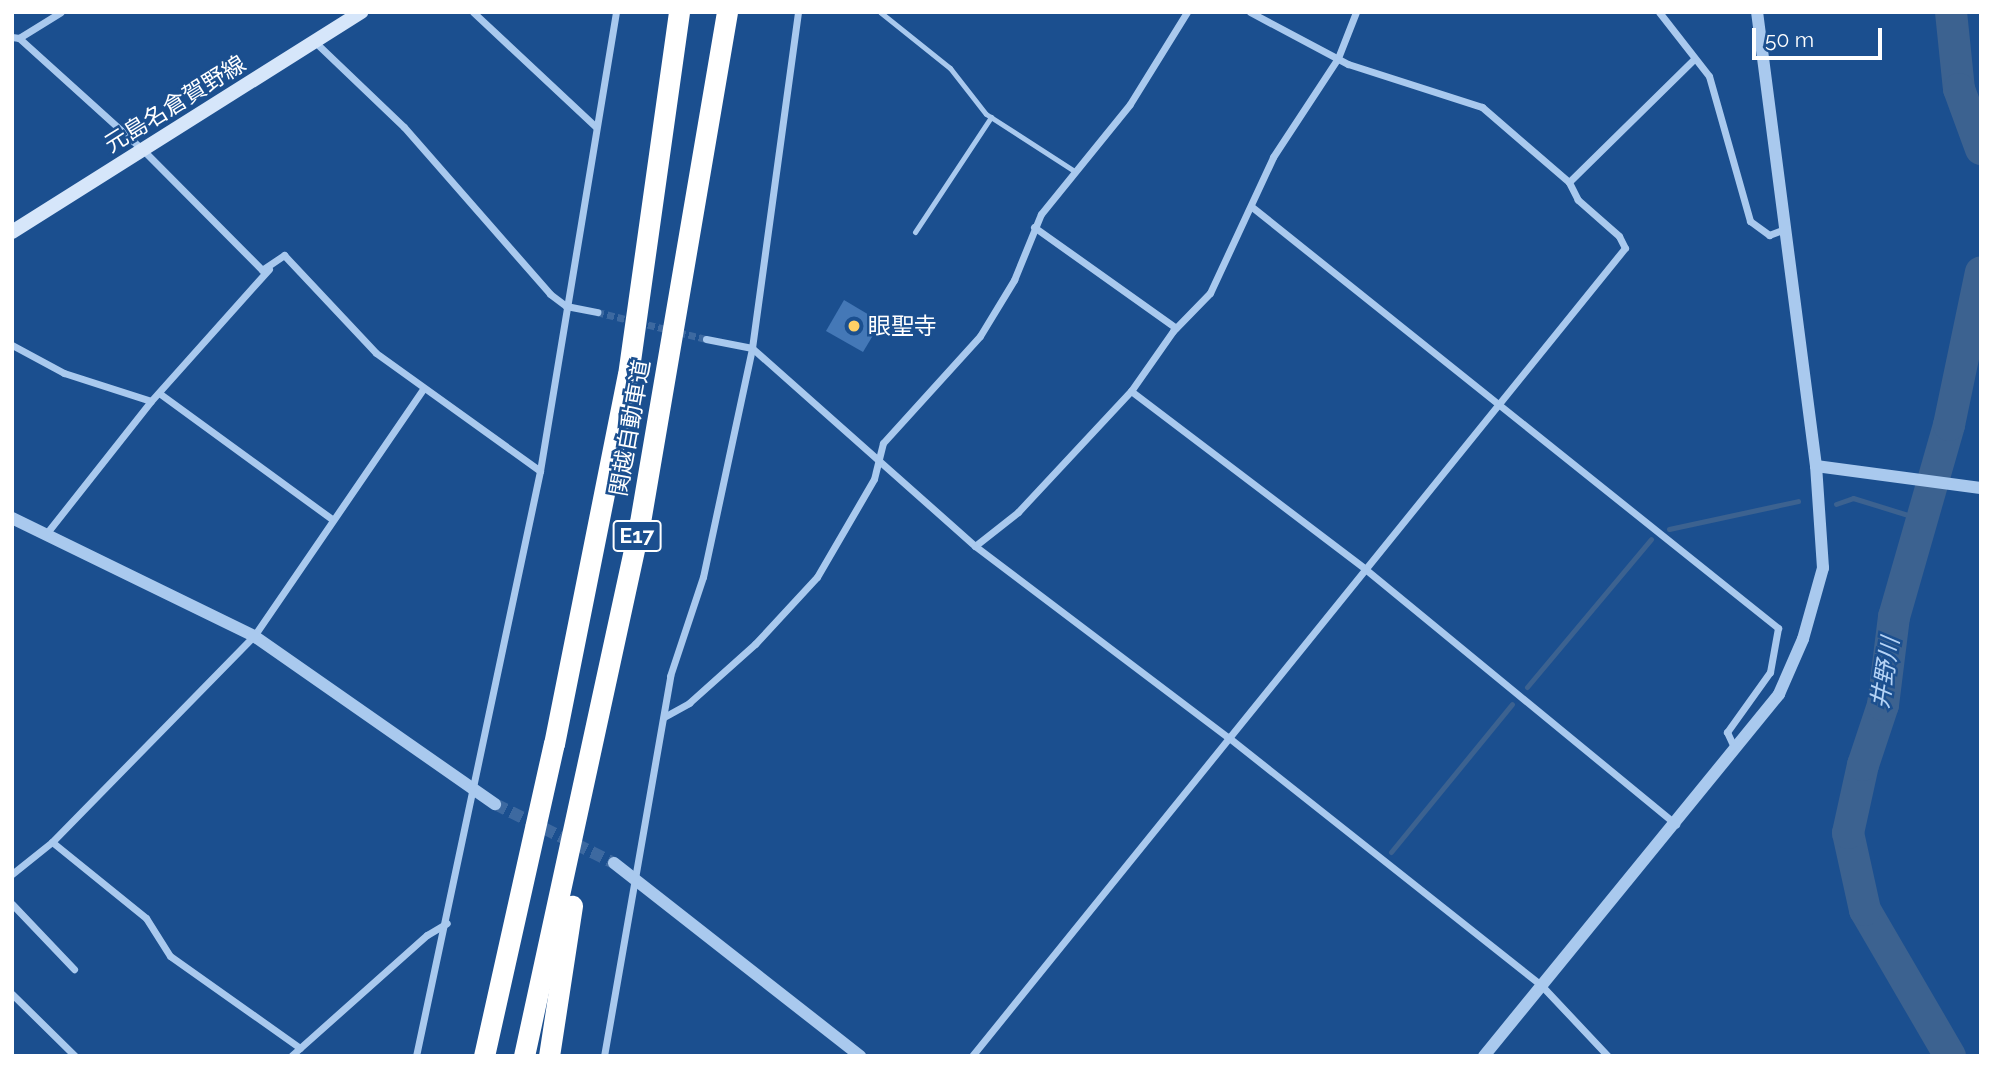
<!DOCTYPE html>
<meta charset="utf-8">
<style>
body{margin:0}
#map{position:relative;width:1993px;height:1068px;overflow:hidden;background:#1b4f8f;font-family:Raleway,"Noto Sans JP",sans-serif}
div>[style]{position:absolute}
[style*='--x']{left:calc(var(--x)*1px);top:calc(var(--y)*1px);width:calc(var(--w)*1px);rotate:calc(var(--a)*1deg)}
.stream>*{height:5px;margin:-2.5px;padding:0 2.5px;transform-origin:2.5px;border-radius:2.5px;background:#3c6290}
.river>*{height:32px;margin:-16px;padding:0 16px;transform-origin:16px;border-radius:16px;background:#3c6290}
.building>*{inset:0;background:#4478b7}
.minor-tunnel>*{height:7px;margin-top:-3.5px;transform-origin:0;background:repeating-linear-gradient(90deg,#3d69a0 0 7px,transparent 0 10.5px)}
.tertiary-tunnel>*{height:12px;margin-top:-6px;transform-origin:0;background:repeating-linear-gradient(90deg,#3d69a0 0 12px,transparent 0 18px)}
.service>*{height:5px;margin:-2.5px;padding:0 2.5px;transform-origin:2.5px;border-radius:2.5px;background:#a9c9ee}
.minor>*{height:7px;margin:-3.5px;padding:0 3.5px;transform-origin:3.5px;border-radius:3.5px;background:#a9c9ee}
.tertiary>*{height:12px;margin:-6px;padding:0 6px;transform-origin:6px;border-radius:6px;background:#a9c9ee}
.secondary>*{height:14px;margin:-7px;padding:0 7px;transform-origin:7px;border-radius:7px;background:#d6e6fa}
.motorway>*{height:21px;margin:-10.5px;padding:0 10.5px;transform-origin:10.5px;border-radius:10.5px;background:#fff}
.dots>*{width:19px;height:19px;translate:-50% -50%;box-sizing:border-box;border:4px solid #1b4f8f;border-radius:50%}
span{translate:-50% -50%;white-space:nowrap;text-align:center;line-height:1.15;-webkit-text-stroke:5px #1b4f8f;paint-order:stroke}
.shield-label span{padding:2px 5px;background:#1b4f8f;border:2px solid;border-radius:5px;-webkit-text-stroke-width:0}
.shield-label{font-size:21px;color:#fff;font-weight:700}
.street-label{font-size:23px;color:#fff}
.poi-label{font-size:23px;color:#fff}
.left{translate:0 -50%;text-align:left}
.water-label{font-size:24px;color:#b5d3f5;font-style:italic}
.frame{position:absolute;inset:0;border:14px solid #fff;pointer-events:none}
.scale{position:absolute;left:1752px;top:28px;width:130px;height:32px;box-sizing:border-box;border:4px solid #fff;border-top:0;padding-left:9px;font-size:21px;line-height:24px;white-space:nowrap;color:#fff;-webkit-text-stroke:5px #1b4f8f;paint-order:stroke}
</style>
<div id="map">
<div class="stream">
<i style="--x:1836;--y:504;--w:18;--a:-19"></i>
<i style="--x:1853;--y:498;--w:71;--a:17.2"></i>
<i style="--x:1669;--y:529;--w:132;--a:-12.2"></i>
<i style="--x:1527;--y:687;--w:193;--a:-50"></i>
<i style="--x:1391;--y:852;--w:191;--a:-50.7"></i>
</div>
<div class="river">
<i style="--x:1951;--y:12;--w:77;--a:84.1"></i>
<i style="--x:1959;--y:89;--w:64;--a:69.9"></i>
<i style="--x:1950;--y:1056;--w:169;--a:-120.2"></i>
<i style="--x:1865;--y:910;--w:79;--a:-102.4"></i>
<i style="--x:1848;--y:833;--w:70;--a:-77.6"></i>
<i style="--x:1863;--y:765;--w:63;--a:-71.6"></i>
<i style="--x:1883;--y:705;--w:89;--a:-82.9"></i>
<i style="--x:1894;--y:617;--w:200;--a:-74"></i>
<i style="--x:1949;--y:425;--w:156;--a:-78.2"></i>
</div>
<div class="building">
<i style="clip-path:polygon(844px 300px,881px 322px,863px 352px,826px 331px)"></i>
</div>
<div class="minor-tunnel">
<i style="--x:597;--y:312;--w:112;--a:13.9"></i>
</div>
<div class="tertiary-tunnel">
<i style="--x:495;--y:804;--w:133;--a:26.4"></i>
</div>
<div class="service">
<i style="--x:880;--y:12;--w:90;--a:38.7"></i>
<i style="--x:950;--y:68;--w:58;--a:52"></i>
<i style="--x:986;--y:114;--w:103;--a:32.8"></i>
<i style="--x:915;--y:232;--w:138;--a:-56.5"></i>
</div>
<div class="minor">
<i style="--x:473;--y:12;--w:168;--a:43.1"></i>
<i style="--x:1250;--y:12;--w:111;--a:28"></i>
<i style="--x:1348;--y:64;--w:141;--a:17.8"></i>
<i style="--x:1482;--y:107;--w:115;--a:40.8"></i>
<i style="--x:1659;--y:12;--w:81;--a:52"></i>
<i style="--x:1709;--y:76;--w:151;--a:74.2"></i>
<i style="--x:1750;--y:221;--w:24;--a:36"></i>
<i style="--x:1769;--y:235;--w:14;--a:-21"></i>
<i style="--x:12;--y:37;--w:7;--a:8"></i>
<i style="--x:19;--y:38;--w:169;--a:42.1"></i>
<i style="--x:144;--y:151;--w:168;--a:45.2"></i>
<i style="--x:262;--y:270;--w:27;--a:-34"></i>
<i style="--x:284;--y:255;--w:134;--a:46.8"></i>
<i style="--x:376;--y:353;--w:202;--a:35.7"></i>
<i style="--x:19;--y:38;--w:49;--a:-31.8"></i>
<i style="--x:315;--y:42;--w:123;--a:43.7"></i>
<i style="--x:404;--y:127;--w:222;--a:48.8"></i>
<i style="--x:550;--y:294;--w:20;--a:37"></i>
<i style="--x:566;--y:306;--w:32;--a:11"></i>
<i style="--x:1252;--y:207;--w:674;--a:38.67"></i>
<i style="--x:1778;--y:628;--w:45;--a:100.3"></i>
<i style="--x:1770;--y:672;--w:74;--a:125.6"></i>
<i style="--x:1727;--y:732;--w:19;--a:65"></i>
<i style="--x:1034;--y:227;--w:174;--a:35.4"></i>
<i style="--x:706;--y:339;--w:47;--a:11.1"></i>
<i style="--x:752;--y:348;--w:298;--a:41.6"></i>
<i style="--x:975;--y:546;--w:317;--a:37.1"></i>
<i style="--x:1228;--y:737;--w:399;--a:38.4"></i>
<i style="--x:1541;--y:985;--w:98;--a:46.7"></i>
<i style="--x:12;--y:345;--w:59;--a:28.3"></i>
<i style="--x:64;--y:373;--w:91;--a:17.8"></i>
<i style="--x:151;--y:401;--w:177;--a:-48.2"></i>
<i style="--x:1131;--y:391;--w:293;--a:37.2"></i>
<i style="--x:1364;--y:568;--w:404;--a:39.4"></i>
<i style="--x:159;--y:393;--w:215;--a:36.1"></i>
<i style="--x:46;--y:534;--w:169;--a:-51.7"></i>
<i style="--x:975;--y:546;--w:55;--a:-38.3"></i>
<i style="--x:1018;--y:512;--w:166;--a:-47"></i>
<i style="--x:1131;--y:391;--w:73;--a:-55"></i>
<i style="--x:1173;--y:331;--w:53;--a:-45.8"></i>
<i style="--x:1210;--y:293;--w:150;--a:-65.1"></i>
<i style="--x:1273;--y:157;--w:118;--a:-56.7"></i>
<i style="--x:1338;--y:58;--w:49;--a:-68.6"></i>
<i style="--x:664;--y:717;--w:29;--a:-29"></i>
<i style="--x:689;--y:703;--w:89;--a:-41.8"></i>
<i style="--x:755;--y:644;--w:91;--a:-47.2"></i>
<i style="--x:817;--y:577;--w:113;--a:-59.8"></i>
<i style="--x:874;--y:479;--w:37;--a:-76"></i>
<i style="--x:883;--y:443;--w:144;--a:-47.8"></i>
<i style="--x:980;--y:336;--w:66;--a:-58.7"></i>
<i style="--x:1014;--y:280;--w:71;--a:-67.8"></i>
<i style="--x:1041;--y:214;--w:141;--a:-51"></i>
<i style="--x:1130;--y:104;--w:108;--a:-58.2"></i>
<i style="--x:12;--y:874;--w:51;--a:-38.7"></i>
<i style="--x:12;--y:904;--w:90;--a:46.4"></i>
<i style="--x:12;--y:994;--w:88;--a:44.5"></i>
<i style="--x:300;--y:1048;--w:159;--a:-144.7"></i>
<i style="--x:170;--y:956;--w:45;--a:-122.3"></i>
<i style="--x:146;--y:918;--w:121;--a:-141"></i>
<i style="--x:52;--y:842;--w:289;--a:-45.6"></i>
<i style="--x:254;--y:636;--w:299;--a:-55.6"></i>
<i style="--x:291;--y:1056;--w:182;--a:-41.7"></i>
<i style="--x:427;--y:935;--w:23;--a:-31"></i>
<i style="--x:416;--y:1056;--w:598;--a:-78.03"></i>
<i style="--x:540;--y:471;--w:465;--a:-80.6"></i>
<i style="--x:604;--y:1056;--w:386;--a:-80.1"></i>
<i style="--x:670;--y:676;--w:104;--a:-71.6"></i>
<i style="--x:703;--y:577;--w:234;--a:-77.9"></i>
<i style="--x:752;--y:348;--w:339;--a:-82.2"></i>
<i style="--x:972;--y:1056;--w:1039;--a:-51.06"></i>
<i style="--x:1625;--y:248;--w:13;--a:-117"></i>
<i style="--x:1619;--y:236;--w:55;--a:-138.7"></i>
<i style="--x:1578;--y:200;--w:20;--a:-117"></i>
<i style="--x:1569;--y:182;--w:175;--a:-44.5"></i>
</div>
<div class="tertiary">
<i style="--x:1816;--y:466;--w:166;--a:7.6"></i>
<i style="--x:12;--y:518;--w:269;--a:26"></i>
<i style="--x:254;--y:636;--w:294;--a:34.9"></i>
<i style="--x:614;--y:863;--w:313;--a:38.1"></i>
<i style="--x:1484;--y:1056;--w:467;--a:-50.8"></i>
<i style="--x:1779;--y:694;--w:60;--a:-66.4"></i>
<i style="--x:1803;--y:639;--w:74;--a:-74.3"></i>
<i style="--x:1823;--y:568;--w:102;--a:-93.9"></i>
<i style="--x:1816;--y:466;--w:458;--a:-97.4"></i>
</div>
<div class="secondary">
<i style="--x:12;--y:232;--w:413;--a:-32.2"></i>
</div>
<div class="motorway">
<i style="--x:484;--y:1056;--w:320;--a:-77.4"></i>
<i style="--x:554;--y:744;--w:376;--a:-78.7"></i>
<i style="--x:628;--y:375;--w:367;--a:-82"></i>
<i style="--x:524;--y:1056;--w:546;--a:-77.74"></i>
<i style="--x:640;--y:522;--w:517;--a:-80.32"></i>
<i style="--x:549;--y:1056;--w:152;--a:-81.3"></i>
</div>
<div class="dots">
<i style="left:854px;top:326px;background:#ffd166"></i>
</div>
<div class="shield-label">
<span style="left:637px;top:536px">E17</span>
</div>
<div class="street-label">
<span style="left:175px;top:104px;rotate:-32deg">元島名倉賀野線</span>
<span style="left:630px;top:428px;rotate:-80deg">関越自動車道</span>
</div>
<div class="poi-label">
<span class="left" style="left:868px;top:326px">眼聖寺</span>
</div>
<div class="water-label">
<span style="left:1885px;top:673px;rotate:-81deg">井野川</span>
</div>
<div class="frame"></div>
<div class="scale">50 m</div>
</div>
